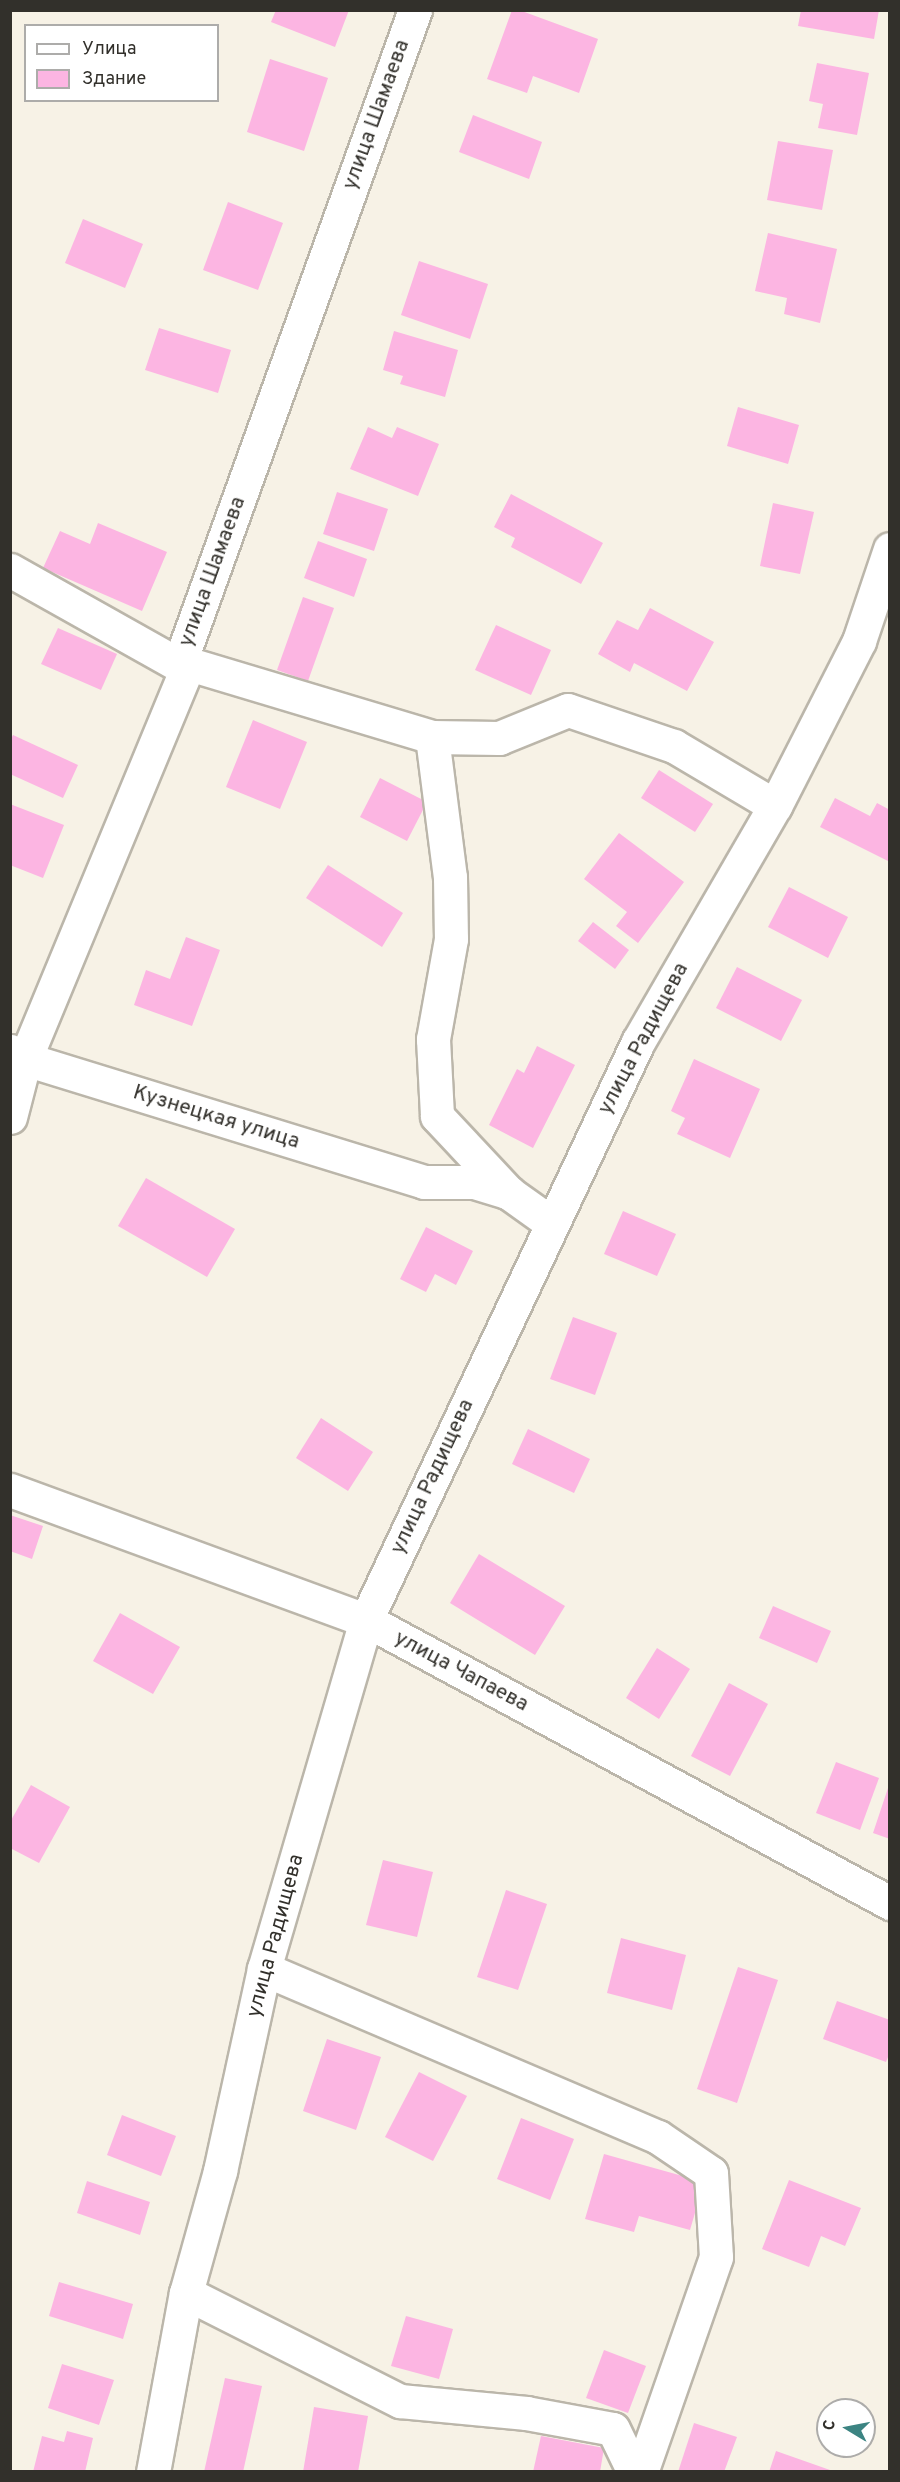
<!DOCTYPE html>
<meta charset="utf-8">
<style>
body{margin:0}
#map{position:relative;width:900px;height:2482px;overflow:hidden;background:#f7f2e6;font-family:Overpass,sans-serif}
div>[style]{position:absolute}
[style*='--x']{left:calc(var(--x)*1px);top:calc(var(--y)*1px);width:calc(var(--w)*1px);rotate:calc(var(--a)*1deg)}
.building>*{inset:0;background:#fcb5e2}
.roads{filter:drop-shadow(2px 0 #bbb6aa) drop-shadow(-2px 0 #bbb6aa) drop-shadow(0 2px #bbb6aa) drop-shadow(0 -2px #bbb6aa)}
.minor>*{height:33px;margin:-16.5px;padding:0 16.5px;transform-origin:16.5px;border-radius:16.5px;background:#fff}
span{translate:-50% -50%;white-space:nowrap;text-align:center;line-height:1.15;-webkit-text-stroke:5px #fff;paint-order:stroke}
.street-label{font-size:21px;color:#32302b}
.frame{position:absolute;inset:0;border:12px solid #32302b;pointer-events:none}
.legend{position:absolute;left:24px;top:24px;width:195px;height:78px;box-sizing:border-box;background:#fff;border:2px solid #adacaa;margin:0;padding:8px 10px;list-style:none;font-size:18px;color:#32302b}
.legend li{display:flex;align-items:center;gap:12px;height:30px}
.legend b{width:30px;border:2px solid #adacaa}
.north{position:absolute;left:816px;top:2398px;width:60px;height:60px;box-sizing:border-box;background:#fff;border:2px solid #adacaa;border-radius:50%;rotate:280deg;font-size:16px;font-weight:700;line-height:24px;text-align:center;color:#32302b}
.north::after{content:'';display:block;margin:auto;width:21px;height:27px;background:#3c8482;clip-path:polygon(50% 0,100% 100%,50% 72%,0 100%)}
</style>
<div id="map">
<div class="building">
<i style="clip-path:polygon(276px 10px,349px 10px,335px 47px,271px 22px)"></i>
<i style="clip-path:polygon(512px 10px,519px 10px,598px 39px,579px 93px,533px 76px,527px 93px,487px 79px)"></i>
<i style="clip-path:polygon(801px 10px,879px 10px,874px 39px,798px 26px)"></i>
<i style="clip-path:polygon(270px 59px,328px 78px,304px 151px,247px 132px)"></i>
<i style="clip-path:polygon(817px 63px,869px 73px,857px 135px,818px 128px,823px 104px,809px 101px)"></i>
<i style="clip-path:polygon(473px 115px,542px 142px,529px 179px,459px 152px)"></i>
<i style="clip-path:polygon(778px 141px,833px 150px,822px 210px,767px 200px)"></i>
<i style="clip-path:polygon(228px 202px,283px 223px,258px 290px,203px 270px)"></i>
<i style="clip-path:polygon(83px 219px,143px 244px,125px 288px,65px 263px)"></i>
<i style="clip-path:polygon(768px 233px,837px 249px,820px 323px,784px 314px,787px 298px,755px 291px)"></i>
<i style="clip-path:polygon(419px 261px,488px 284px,470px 339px,401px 315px)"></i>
<i style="clip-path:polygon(159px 328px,231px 350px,218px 393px,145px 370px)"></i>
<i style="clip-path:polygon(394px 331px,458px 350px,445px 397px,400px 384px,403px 376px,383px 370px)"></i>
<i style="clip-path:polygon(738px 407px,799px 425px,788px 464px,727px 446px)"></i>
<i style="clip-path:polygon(368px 427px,392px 438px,397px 427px,439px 444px,418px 496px,350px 469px)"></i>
<i style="clip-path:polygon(337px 492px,388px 509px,374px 551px,323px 534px)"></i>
<i style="clip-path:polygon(511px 494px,603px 543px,581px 584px,511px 547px,515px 538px,494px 527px)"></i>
<i style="clip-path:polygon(773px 503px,814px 512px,800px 574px,760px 566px)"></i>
<i style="clip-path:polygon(98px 523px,167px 552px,142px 611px,43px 568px,60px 531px,90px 544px)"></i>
<i style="clip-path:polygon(318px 541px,367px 559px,354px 597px,304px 578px)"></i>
<i style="clip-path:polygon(303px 597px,334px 608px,308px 681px,277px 670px)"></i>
<i style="clip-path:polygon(650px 608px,714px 642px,687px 691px,634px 663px,630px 672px,598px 654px,617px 620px,638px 630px)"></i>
<i style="clip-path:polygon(496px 625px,551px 650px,531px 695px,475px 670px)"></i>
<i style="clip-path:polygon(58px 628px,117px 654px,101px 690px,41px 664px)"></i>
<i style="clip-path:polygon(253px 720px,307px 742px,280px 809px,226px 787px)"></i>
<i style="clip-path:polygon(13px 735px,78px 765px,63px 798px,10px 774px,10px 741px)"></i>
<i style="clip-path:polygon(659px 770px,713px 804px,695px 832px,641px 798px)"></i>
<i style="clip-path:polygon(380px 778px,427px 802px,407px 841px,360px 817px)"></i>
<i style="clip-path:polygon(835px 798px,870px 816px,877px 803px,890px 810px,890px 862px,820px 827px)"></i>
<i style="clip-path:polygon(10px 804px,64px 825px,43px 878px,10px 865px)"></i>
<i style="clip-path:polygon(619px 833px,684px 882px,638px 943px,616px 926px,627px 912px,584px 879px)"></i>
<i style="clip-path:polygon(328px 865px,403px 913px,382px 947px,306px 898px)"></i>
<i style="clip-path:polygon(789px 887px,848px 917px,828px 958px,768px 927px)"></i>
<i style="clip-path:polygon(593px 922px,629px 950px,615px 969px,578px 941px)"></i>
<i style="clip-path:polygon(186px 937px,220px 950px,192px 1026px,134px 1005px,146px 970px,170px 979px)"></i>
<i style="clip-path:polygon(737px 967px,802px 1000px,781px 1041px,716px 1008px)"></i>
<i style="clip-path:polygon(537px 1046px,575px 1065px,533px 1148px,489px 1125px,517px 1069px,524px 1073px)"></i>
<i style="clip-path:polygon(694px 1059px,760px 1089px,730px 1158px,677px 1134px,685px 1118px,671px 1111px)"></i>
<i style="clip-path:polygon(146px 1178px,235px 1229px,207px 1277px,118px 1226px)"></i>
<i style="clip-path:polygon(623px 1211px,676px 1234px,657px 1276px,604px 1254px)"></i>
<i style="clip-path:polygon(426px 1227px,473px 1251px,456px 1285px,435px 1274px,426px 1292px,400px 1279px)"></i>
<i style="clip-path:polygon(573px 1317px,617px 1333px,595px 1395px,550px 1379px)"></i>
<i style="clip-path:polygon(321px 1418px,373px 1452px,348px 1491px,296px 1458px)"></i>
<i style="clip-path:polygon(528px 1429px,590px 1459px,574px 1493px,512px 1464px)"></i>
<i style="clip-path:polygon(10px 1515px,43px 1526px,32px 1559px,10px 1551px)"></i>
<i style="clip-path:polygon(479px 1554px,565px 1606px,535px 1655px,450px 1603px)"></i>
<i style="clip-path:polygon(773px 1606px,831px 1631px,817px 1663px,759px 1638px)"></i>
<i style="clip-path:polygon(120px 1613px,180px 1647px,153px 1694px,93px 1661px)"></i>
<i style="clip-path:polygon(657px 1648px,690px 1669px,659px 1719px,626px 1698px)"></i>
<i style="clip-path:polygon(729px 1683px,768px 1704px,730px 1776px,691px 1756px)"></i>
<i style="clip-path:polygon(836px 1762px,879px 1778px,860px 1830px,816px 1813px)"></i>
<i style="clip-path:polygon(31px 1785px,70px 1807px,39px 1863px,10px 1848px,10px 1822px)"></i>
<i style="clip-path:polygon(889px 1785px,890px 1785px,890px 1839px,873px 1833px)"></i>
<i style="clip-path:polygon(383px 1860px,433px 1872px,417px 1937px,366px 1925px)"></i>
<i style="clip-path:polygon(506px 1890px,547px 1904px,518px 1990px,477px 1977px)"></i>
<i style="clip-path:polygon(621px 1938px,686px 1955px,672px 2010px,607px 1993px)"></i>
<i style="clip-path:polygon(738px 1967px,778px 1980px,737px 2103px,697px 2089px)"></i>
<i style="clip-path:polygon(837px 2001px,890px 2020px,890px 2052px,886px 2062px,823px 2039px)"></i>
<i style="clip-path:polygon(327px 2039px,381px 2057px,356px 2130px,303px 2111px)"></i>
<i style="clip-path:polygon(419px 2072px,467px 2096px,433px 2161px,385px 2137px)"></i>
<i style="clip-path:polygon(122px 2115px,176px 2136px,161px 2176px,107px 2155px)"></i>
<i style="clip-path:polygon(521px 2118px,574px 2139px,550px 2200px,497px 2179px)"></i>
<i style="clip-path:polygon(604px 2154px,704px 2182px,690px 2230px,639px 2216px,634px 2232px,585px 2219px)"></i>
<i style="clip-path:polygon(789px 2180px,861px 2208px,845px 2246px,821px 2236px,809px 2267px,762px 2249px)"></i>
<i style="clip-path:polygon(87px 2181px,150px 2202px,140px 2235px,77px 2213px)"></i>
<i style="clip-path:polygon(59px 2282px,133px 2304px,123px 2339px,49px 2316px)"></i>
<i style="clip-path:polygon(406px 2316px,453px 2329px,439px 2379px,391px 2366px)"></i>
<i style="clip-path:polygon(604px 2350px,646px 2366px,628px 2413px,586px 2398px)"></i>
<i style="clip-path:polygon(62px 2364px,114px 2380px,99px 2425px,48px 2408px)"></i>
<i style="clip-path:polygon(225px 2378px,262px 2386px,243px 2472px,204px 2472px)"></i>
<i style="clip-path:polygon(314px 2407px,368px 2416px,358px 2472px,303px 2472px)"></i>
<i style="clip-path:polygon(694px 2423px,737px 2437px,724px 2472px,678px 2472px)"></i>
<i style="clip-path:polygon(67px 2431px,93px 2438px,85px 2472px,33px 2472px,42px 2436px,64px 2442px)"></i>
<i style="clip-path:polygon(541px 2436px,604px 2448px,600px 2472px,533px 2472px)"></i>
<i style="clip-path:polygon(776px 2451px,830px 2470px,829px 2472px,769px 2472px)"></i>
</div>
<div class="roads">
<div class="minor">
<i style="--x:10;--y:570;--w:194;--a:29.3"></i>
<i style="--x:189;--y:664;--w:254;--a:16.7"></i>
<i style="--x:432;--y:737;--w:141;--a:82.7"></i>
<i style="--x:450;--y:877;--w:62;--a:89.1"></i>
<i style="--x:451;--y:939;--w:102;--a:100.2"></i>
<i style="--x:433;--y:1039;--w:77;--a:87"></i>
<i style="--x:437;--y:1116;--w:105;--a:46.9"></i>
<i style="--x:432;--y:737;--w:67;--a:0.9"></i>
<i style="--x:499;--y:738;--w:74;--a:-22.1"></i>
<i style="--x:568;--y:710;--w:112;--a:18.8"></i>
<i style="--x:674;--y:746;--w:117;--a:30.7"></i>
<i style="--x:10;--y:1051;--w:17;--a:28"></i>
<i style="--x:25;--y:1059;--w:418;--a:17.1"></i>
<i style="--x:424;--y:1182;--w:50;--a:0"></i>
<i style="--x:474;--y:1182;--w:37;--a:17"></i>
<i style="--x:509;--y:1193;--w:52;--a:35.5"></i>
<i style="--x:10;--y:1117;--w:60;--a:-75.5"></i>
<i style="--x:25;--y:1059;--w:428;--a:-67.5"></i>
<i style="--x:189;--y:664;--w:10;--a:174"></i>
<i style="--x:179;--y:665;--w:696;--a:-70.19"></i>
<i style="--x:10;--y:1490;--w:379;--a:20.1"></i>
<i style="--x:366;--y:1620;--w:596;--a:28.37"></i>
<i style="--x:264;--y:1969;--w:428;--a:23.1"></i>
<i style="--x:658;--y:2137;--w:64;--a:34.2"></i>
<i style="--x:711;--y:2173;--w:84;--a:86.6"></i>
<i style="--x:716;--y:2257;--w:228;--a:109.2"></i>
<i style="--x:186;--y:2293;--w:240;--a:26.8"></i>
<i style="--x:400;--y:2401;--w:127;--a:5.4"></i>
<i style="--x:526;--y:2413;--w:88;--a:10.4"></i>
<i style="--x:613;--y:2429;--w:48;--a:64"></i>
<i style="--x:153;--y:2472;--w:182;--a:-79.6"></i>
<i style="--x:186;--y:2293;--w:127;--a:-74.4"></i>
<i style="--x:220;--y:2171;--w:207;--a:-77.7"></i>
<i style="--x:264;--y:1969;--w:364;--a:-73.7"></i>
<i style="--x:366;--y:1620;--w:639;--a:-64.8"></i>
<i style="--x:638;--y:1042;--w:273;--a:-59.9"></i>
<i style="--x:775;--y:806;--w:185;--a:-63"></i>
<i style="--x:859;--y:641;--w:97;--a:-71.4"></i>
</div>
</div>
<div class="street-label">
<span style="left:377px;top:115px;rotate:-70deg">улица Шамаева</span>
<span style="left:213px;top:572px;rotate:-70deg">улица Шамаева</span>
<span style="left:644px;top:1039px;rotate:-62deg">улица Радищева</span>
<span style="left:216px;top:1118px;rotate:17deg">Кузнецкая улица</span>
<span style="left:433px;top:1477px;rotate:-65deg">улица Радищева</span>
<span style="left:461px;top:1672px;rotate:28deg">улица Чапаева</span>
<span style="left:276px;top:1936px;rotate:-75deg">улица Радищева</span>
</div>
<div class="frame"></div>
<ul class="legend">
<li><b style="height:8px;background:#fff"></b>Улица</li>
<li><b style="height:16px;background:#fcb5e2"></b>Здание</li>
</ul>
<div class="north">С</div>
</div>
